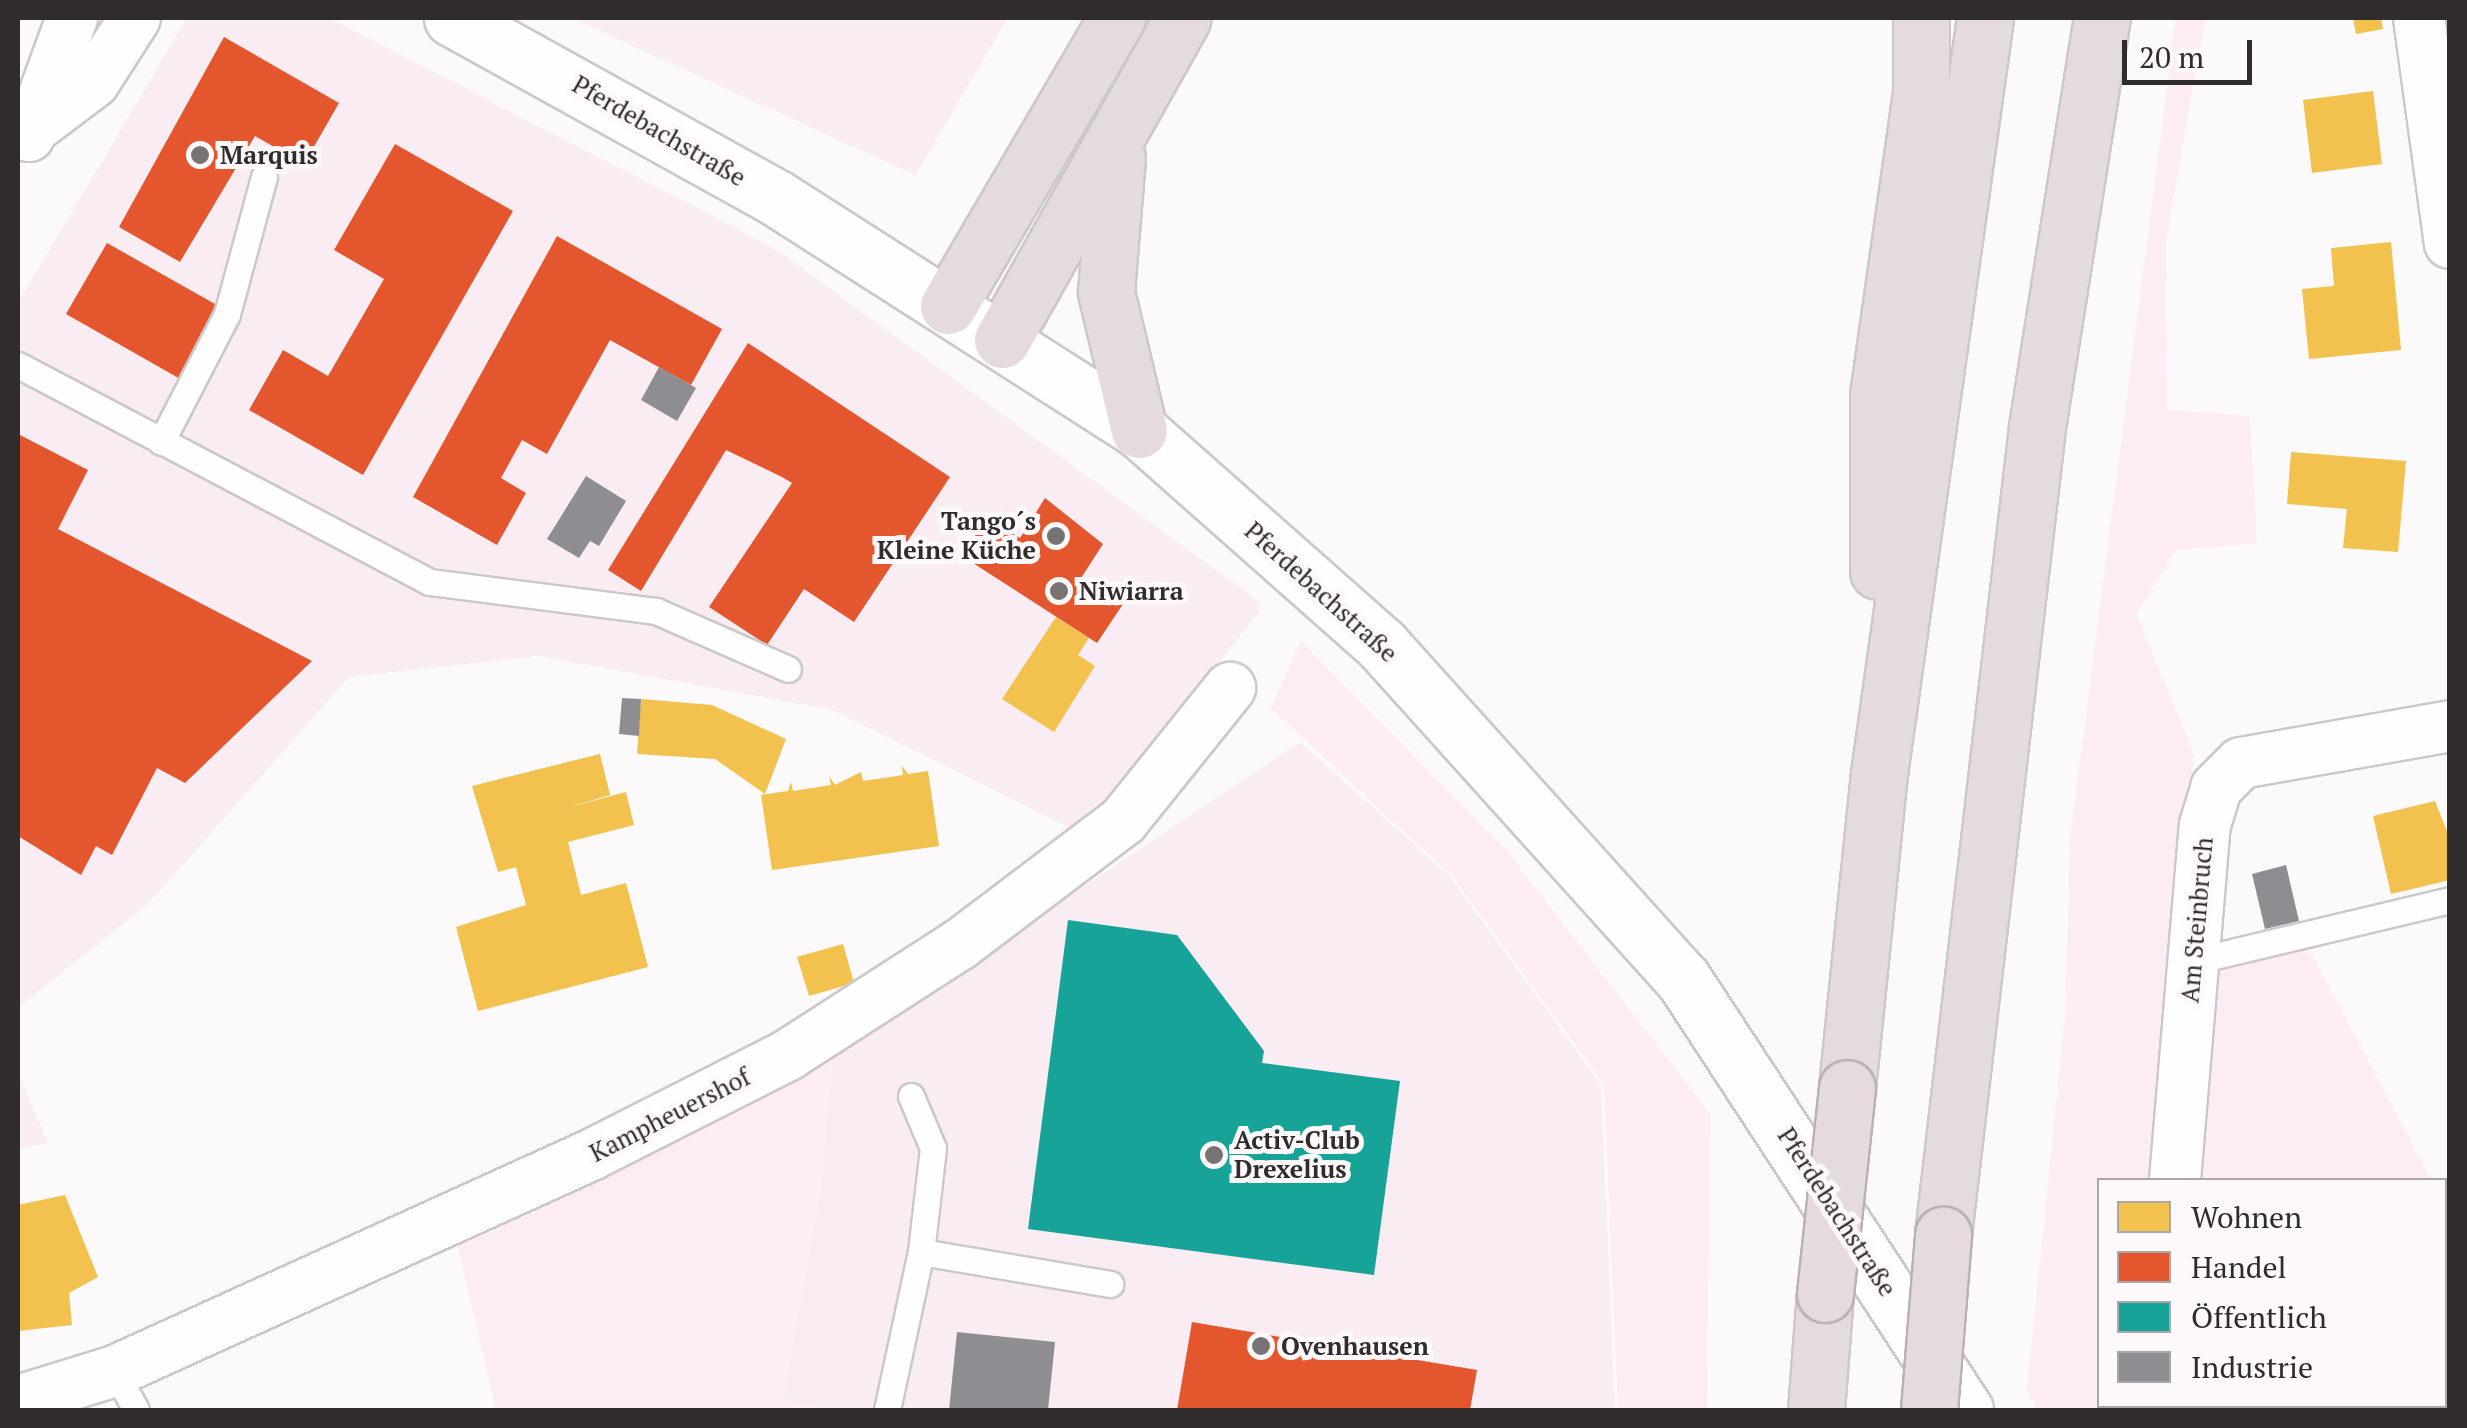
<!DOCTYPE html>
<meta charset="utf-8">
<style>
body{margin:0}
#map{position:relative;width:2467px;height:1428px;overflow:hidden;background:#fcf9fa;font-family:"PT Serif",serif}
div>[style]{position:absolute}
[style*='--x']{left:calc(var(--x)*1px);top:calc(var(--y)*1px);width:calc(var(--w)*1px);rotate:calc(var(--a)*1deg)}
.built>*{inset:0;background:#f9ecf2}
.green>*{inset:0;background:#fdecf4}
.homes>*{inset:0;background:#f2c14e}
.shops>*{inset:0;background:#e4572e}
.public>*{inset:0;background:#17a398}
.industry>*{inset:0;background:#8d8d92}
.roads{filter:drop-shadow(2px 0 #cbc8c9) drop-shadow(-2px 0 #cbc8c9) drop-shadow(0 2px #cbc8c9) drop-shadow(0 -2px #cbc8c9)}
.lane>*{height:25px;margin:-12.5px;padding:0 12.5px;transform-origin:12.5px;border-radius:12.5px;background:#fffefe}
.street>*{height:50px;margin:-25px;padding:0 25px;transform-origin:25px;border-radius:25px;background:#fffefe}
.secondary>*{height:55px;margin:-27.5px;padding:0 27.5px;transform-origin:27.5px;border-radius:27.5px;background:#fffefe}
.highway>*{height:55px;margin:-27.5px;padding:0 27.5px;transform-origin:27.5px;border-radius:27.5px;background:#e4dae0}
.bridges{filter:drop-shadow(2px 0 #bbaeb5) drop-shadow(-2px 0 #bbaeb5) drop-shadow(0 2px #bbaeb5) drop-shadow(0 -2px #bbaeb5)}
.highway-bridge>*{height:55px;margin:-27.5px;padding:0 27.5px;transform-origin:27.5px;border-radius:27.5px;background:#e4dae0}
.dots>*{width:28px;height:28px;translate:-50% -50%;box-sizing:border-box;border:5px solid #fdf8fa;border-radius:50%}
span{translate:-50% -50%;white-space:nowrap;text-align:center;line-height:1.15;-webkit-text-stroke:10px #fdf8fa;paint-order:stroke}
.street-label{font-size:25px;color:#302b2d}
.poi-label{font-size:25px;color:#302b2d;font-weight:700}
.left{translate:0 -50%;text-align:left}
.right{translate:-100% -50%;text-align:right}
.frame{position:absolute;inset:0;border:20px solid #302b2d;pointer-events:none}
.legend{position:absolute;left:2097px;top:1178px;width:350px;height:230px;box-sizing:border-box;background:#fdf8fa;border:2px solid #aba6a8;margin:0;padding:12px 18px;list-style:none;font-size:30px;color:#302b2d}
.legend li{display:flex;align-items:center;gap:20px;height:50px}
.legend b{width:50px;border:2px solid #aba6a8}
.scale{position:absolute;left:2122px;top:40px;width:130px;height:45px;box-sizing:border-box;border:5px solid #302b2d;border-top:0;padding-left:12px;font-size:30px;line-height:35px;white-space:nowrap;color:#302b2d;-webkit-text-stroke:8px #fdf8fa;paint-order:stroke}
</style>
<div id="map">
<div class="built">
<i style="clip-path:polygon(187px 18px,329px 18px,774px 248px,1260px 602px,1259px 612px,1083px 834px,833px 710px,538px 656px,349px 677px,149px 903px,18px 1008px,18px 303px)"></i>
<i style="clip-path:polygon(572px 18px,1008px 18px,915px 175px)"></i>
<i style="clip-path:polygon(1300px 742px,1450px 877px,1601px 1085px,1615px 1410px,834px 1410px,782px 1402px,820px 1191px,832px 1055px)"></i>
<i style="clip-path:polygon(18px 1074px,48px 1143px,18px 1149px)"></i>
</div>
<div class="green">
<i style="clip-path:polygon(2176px 18px,2205px 18px,2166px 240px,2167px 410px,2250px 416px,2257px 543px,2176px 550px,2136px 614px,2194px 755px,2169px 972px,2308px 947px,2431px 1180px,2100px 1180px,2100px 1406px,2444px 1406px,2445px 1206px,2449px 1410px,2037px 1410px,2027px 1390px,2065px 1017px,2070px 839px)"></i>
<i style="clip-path:polygon(1301px 641px,1505px 849px,1710px 1114px,1707px 1410px,1618px 1410px,1604px 1084px,1454px 878px,1271px 708px)"></i>
<i style="clip-path:polygon(832px 1055px,820px 1191px,782px 1402px,834px 1410px,496px 1410px,456px 1238px)"></i>
</div>
<div class="homes">
<i style="clip-path:polygon(2353px 18px,2381px 18px,2383px 29px,2356px 34px)"></i>
<i style="clip-path:polygon(2373px 91px,2382px 164px,2312px 173px,2303px 100px)"></i>
<i style="clip-path:polygon(2391px 242px,2401px 350px,2309px 359px,2302px 289px,2334px 286px,2331px 248px)"></i>
<i style="clip-path:polygon(2291px 452px,2406px 461px,2398px 552px,2343px 548px,2347px 509px,2287px 504px)"></i>
<i style="clip-path:polygon(1056px 617px,1089px 638px,1078px 655px,1095px 666px,1054px 732px,1002px 699px)"></i>
<i style="clip-path:polygon(641px 699px,712px 705px,786px 739px,765px 794px,715px 759px,637px 754px)"></i>
<i style="clip-path:polygon(600px 754px,610px 795px,566px 808px,626px 792px,634px 825px,568px 842px,581px 895px,626px 883px,648px 967px,478px 1011px,456px 927px,526px 905px,516px 867px,498px 872px,472px 786px)"></i>
<i style="clip-path:polygon(902px 766px,908px 774px,928px 771px,939px 846px,772px 870px,761px 795px,788px 791px,791px 782px,793px 791px,831px 785px,829px 776px,835px 785px,861px 772px,863px 781px,903px 775px)"></i>
<i style="clip-path:polygon(2435px 801px,2450px 839px,2450px 880px,2391px 894px,2373px 816px)"></i>
<i style="clip-path:polygon(843px 944px,854px 983px,809px 996px,797px 957px)"></i>
<i style="clip-path:polygon(65px 1195px,98px 1277px,69px 1293px,72px 1325px,18px 1331px,18px 1205px)"></i>
</div>
<div class="shops">
<i style="clip-path:polygon(224px 37px,339px 103px,304px 164px,255px 136px,180px 262px,119px 227px)"></i>
<i style="clip-path:polygon(395px 144px,513px 211px,363px 475px,249px 410px,283px 350px,328px 376px,384px 279px,334px 250px)"></i>
<i style="clip-path:polygon(557px 236px,722px 329px,691px 385px,610px 340px,547px 454px,522px 440px,501px 478px,526px 493px,497px 545px,413px 497px)"></i>
<i style="clip-path:polygon(107px 243px,222px 308px,182px 380px,66px 314px)"></i>
<i style="clip-path:polygon(748px 343px,950px 477px,854px 622px,804px 589px,767px 645px,709px 607px,792px 483px,782px 477px,726px 450px,641px 591px,608px 570px)"></i>
<i style="clip-path:polygon(18px 434px,88px 470px,58px 529px,312px 661px,185px 783px,157px 768px,112px 855px,96px 846px,81px 875px,18px 836px)"></i>
<i style="clip-path:polygon(1045px 498px,1103px 544px,1081px 578px,1123px 604px,1097px 643px,962px 556px,987px 517px,1020px 538px)"></i>
<i style="clip-path:polygon(1192px 1322px,1477px 1370px,1470px 1410px,1177px 1410px)"></i>
</div>
<div class="public">
<i style="clip-path:polygon(1068px 920px,1177px 935px,1264px 1051px,1262px 1063px,1400px 1081px,1374px 1275px,1028px 1229px)"></i>
</div>
<div class="industry">
<i style="clip-path:polygon(659px 367px,696px 388px,677px 421px,641px 400px)"></i>
<i style="clip-path:polygon(586px 476px,626px 501px,599px 546px,590px 541px,579px 558px,547px 539px)"></i>
<i style="clip-path:polygon(622px 698px,641px 699px,639px 736px,619px 734px)"></i>
<i style="clip-path:polygon(2286px 865px,2299px 921px,2265px 929px,2252px 874px)"></i>
<i style="clip-path:polygon(957px 1332px,1055px 1342px,1048px 1410px,949px 1410px)"></i>
</div>
<div class="roads">
<div class="lane">
<i style="--x:18;--y:365;--w:466;--a:27.8"></i>
<i style="--x:430;--y:582;--w:228;--a:7.3"></i>
<i style="--x:656;--y:611;--w:144;--a:23.7"></i>
<i style="--x:161;--y:442;--w:144;--a:-62.7"></i>
<i style="--x:227;--y:314;--w:142;--a:-74.9"></i>
<i style="--x:2194;--y:961;--w:263;--a:-13.4"></i>
<i style="--x:911;--y:1096;--w:56;--a:67.1"></i>
<i style="--x:933;--y:1148;--w:105;--a:96.6"></i>
<i style="--x:115;--y:1371;--w:44;--a:61.7"></i>
<i style="--x:887;--y:1410;--w:162;--a:-77.9"></i>
<i style="--x:921;--y:1252;--w:192;--a:9.6"></i>
</div>
<div class="street">
<i style="--x:2419;--y:18;--w:227;--a:82.2"></i>
<i style="--x:33;--y:128;--w:76;--a:-37"></i>
<i style="--x:94;--y:82;--w:76;--a:-57.4"></i>
<i style="--x:29;--y:136;--w:126;--a:-70"></i>
<i style="--x:2175;--y:1180;--w:356;--a:-85.2"></i>
<i style="--x:2205;--y:825;--w:39;--a:-73"></i>
<i style="--x:2216;--y:788;--w:35;--a:-45"></i>
<i style="--x:2241;--y:763;--w:212;--a:-10"></i>
<i style="--x:18;--y:1401;--w:102;--a:-17.2"></i>
<i style="--x:115;--y:1371;--w:523;--a:-24.41"></i>
<i style="--x:591;--y:1155;--w:221;--a:-26.9"></i>
<i style="--x:788;--y:1055;--w:203;--a:-32.8"></i>
<i style="--x:959;--y:945;--w:206;--a:-37.1"></i>
<i style="--x:1123;--y:821;--w:171;--a:-51.2"></i>
<i style="--x:2195;--y:1406;--w:4;--a:63"></i>
</div>
<div class="secondary">
<i style="--x:452;--y:18;--w:369;--a:29"></i>
<i style="--x:775;--y:197;--w:432;--a:32.6"></i>
<i style="--x:1139;--y:430;--w:323;--a:41.5"></i>
<i style="--x:1381;--y:644;--w:451;--a:48"></i>
<i style="--x:1683;--y:979;--w:515;--a:56.8"></i>
</div>
<div class="highway">
<i style="--x:1117;--y:158;--w:134;--a:94.7"></i>
<i style="--x:1106;--y:292;--w:142;--a:76.6"></i>
<i style="--x:948;--y:306;--w:334;--a:-59.6"></i>
<i style="--x:1002;--y:340;--w:369;--a:-60.7"></i>
<i style="--x:1878;--y:571;--w:176;--a:-90"></i>
<i style="--x:1878;--y:395;--w:304;--a:-81.9"></i>
<i style="--x:1921;--y:94;--w:76;--a:-90"></i>
<i style="--x:1847;--y:1088;--w:316;--a:-84.2"></i>
<i style="--x:1879;--y:774;--w:763;--a:-82.02"></i>
<i style="--x:1943;--y:1235;--w:813;--a:-83.36"></i>
<i style="--x:2037;--y:427;--w:414;--a:-81"></i>
<i style="--x:1816;--y:1410;--w:116;--a:-85.6"></i>
</div>
</div>
<div class="bridges">
<div class="highway-bridge">
<i style="--x:1825;--y:1294;--w:207;--a:-83.9"></i>
<i style="--x:1929;--y:1410;--w:176;--a:-85.4"></i>
</div>
</div>
<div class="dots">
<i style="left:200px;top:155px;background:#777375"></i>
<i style="left:1056px;top:536px;background:#777375"></i>
<i style="left:1059px;top:591px;background:#777375"></i>
<i style="left:1214px;top:1155px;background:#777375"></i>
<i style="left:1261px;top:1346px;background:#777375"></i>
</div>
<div class="street-label">
<span style="left:659px;top:131px;rotate:30deg">Pferdebachstraße</span>
<span style="left:1321px;top:592px;rotate:42deg">Pferdebachstraße</span>
<span style="left:2197px;top:920px;rotate:-85deg">Am Steinbruch</span>
<span style="left:670px;top:1115px;rotate:-27deg">Kampheuershof</span>
<span style="left:1837px;top:1212px;rotate:57deg">Pferdebachstraße</span>
</div>
<div class="poi-label">
<span class="left" style="left:220px;top:155px">Marquis</span>
<span class="right" style="left:1036px;top:536px">Tango´s<br>Kleine Küche</span>
<span class="left" style="left:1079px;top:591px">Niwiarra</span>
<span class="left" style="left:1234px;top:1155px">Activ-Club<br>Drexelius</span>
<span class="left" style="left:1281px;top:1346px">Ovenhausen</span>
</div>
<div class="frame"></div>
<ul class="legend">
<li><b style="height:28px;background:#f2c14e"></b>Wohnen</li>
<li><b style="height:28px;background:#e4572e"></b>Handel</li>
<li><b style="height:28px;background:#17a398"></b>Öffentlich</li>
<li><b style="height:28px;background:#8d8d92"></b>Industrie</li>
</ul>
<div class="scale">20 m</div>
</div>
